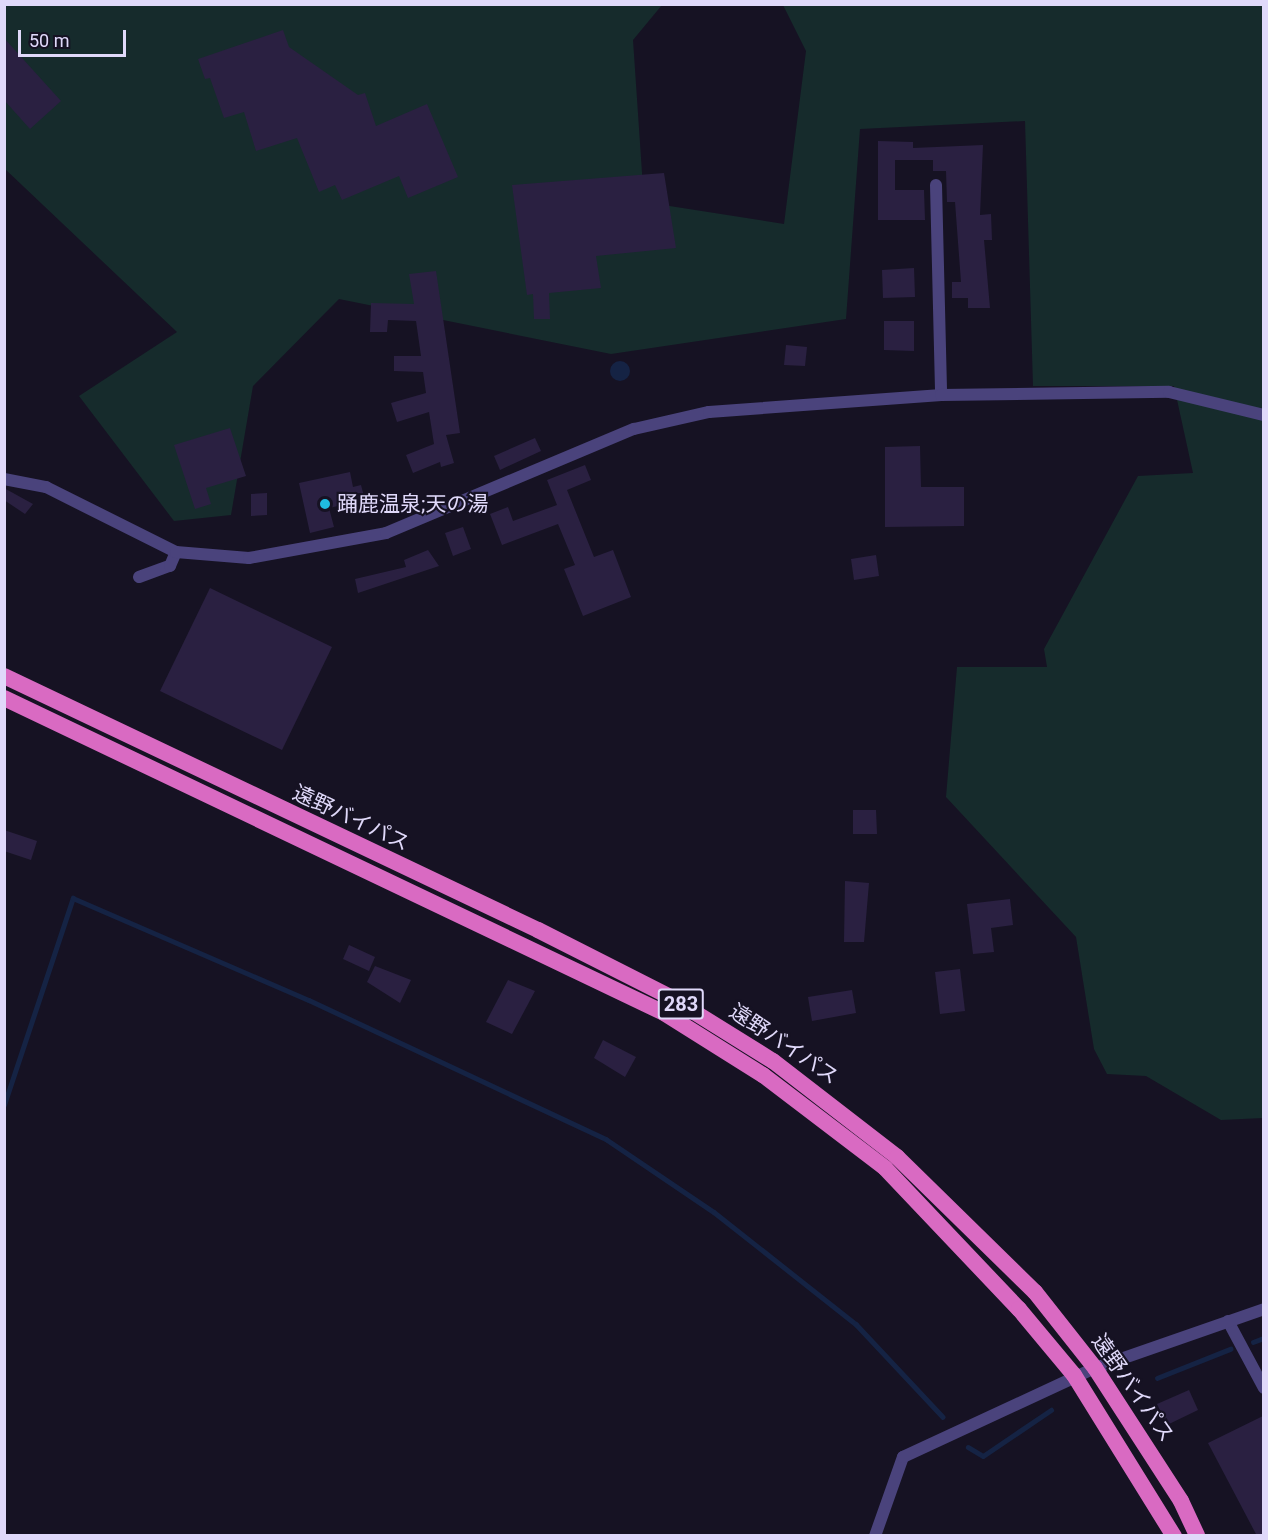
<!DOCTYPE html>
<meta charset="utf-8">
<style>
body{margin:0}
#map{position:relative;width:1268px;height:1540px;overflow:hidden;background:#161223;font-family:Roboto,"Noto Sans JP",sans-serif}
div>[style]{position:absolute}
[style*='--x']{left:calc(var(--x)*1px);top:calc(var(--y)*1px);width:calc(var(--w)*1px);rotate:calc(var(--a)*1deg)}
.green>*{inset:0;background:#162b2c}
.water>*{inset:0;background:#152344}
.round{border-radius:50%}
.stream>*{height:4.5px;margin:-2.25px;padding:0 2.25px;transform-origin:2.25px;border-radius:2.25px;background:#152344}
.building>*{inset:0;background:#2a2041}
.minor>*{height:12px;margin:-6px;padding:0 6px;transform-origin:6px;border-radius:6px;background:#4a437c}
.tertiary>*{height:12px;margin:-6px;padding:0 6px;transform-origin:6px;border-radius:6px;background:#4a437c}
.trunk>*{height:16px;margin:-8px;padding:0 8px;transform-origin:8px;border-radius:8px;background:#d96ac2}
.dots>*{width:16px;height:16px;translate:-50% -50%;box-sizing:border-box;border:3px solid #161223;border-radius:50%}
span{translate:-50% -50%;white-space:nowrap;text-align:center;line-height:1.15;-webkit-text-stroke:4.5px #161223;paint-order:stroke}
.shield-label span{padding:2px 4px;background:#161223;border:2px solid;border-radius:4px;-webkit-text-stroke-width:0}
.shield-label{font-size:20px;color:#e0d9fa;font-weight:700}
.poi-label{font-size:21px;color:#e0d9fa}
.left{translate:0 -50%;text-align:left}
.street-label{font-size:21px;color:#e0d9fa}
.frame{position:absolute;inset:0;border:6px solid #e0d9fa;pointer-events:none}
.scale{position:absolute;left:18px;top:30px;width:108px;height:27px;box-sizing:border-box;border:3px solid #e0d9fa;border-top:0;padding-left:8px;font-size:18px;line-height:21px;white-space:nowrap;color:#e0d9fa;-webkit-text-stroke:4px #161223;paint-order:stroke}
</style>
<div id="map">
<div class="green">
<i style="clip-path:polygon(4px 5px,662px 5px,633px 40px,644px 202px,784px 224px,806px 51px,783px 5px,1263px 5px,1263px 1118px,1221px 1120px,1146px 1076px,1107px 1074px,1094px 1049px,1076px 937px,946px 797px,957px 667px,1047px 667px,1044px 649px,1138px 476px,1193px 473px,1174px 386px,1033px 386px,1025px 121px,860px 129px,846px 319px,611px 354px,339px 299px,253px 386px,231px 515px,174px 521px,79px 396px,177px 332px,5px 169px)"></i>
</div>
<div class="water">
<i class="round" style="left:610px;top:361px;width:20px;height:20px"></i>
</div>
<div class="stream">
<i style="--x:4;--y:1105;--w:218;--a:-71.6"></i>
<i style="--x:73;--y:898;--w:257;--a:23.4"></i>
<i style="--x:309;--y:1000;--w:328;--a:25.1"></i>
<i style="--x:606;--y:1139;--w:130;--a:34.1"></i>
<i style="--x:714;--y:1212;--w:181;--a:38.3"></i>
<i style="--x:856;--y:1324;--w:127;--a:46.9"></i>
<i style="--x:1253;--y:1342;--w:12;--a:-20"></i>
<i style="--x:1157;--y:1378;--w:79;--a:-21.7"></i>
<i style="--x:968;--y:1447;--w:17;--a:31"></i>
<i style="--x:983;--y:1456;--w:82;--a:-34.1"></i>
</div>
<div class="building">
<i style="clip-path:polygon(283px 30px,289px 47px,358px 95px,365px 93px,376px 126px,427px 104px,458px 177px,408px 198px,399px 176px,342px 200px,335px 185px,319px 192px,297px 138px,256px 151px,244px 112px,224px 118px,210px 78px,205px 79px,198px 59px)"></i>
<i style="clip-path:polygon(4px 38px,61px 101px,30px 129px,4px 100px)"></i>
<i style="clip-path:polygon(878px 141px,913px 142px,913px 148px,983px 145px,980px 215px,991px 214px,992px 240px,984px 240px,990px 308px,968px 308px,968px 298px,952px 298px,952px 282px,961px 282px,955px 202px,947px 202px,946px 171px,933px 171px,933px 160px,895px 160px,895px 190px,924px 190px,925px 220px,878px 220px)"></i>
<i style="clip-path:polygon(664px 173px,676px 248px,596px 256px,601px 288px,549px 293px,550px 319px,534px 319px,533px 294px,527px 295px,512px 185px)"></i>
<i style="clip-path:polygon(914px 268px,915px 297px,883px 298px,882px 270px)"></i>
<i style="clip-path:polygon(436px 271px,460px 433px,446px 435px,454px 463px,441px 467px,440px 462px,413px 473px,406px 455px,434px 444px,429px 412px,397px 422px,391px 403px,426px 393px,423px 372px,394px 371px,394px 356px,421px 356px,416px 321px,388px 320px,387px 332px,370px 332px,371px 303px,414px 304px,409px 274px)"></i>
<i style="clip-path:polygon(884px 321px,914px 321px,914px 351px,884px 350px)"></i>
<i style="clip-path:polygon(786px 345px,807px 347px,805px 366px,784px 365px)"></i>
<i style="clip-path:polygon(230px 428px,246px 476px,206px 488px,211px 504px,195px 509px,174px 445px)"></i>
<i style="clip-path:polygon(535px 438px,541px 451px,500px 470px,494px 456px)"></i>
<i style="clip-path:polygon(920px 446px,921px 487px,964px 487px,964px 526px,885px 527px,885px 447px)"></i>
<i style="clip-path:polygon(585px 465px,591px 480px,567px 490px,594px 557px,613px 550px,631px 597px,583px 616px,564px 569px,575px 565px,558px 524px,502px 545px,490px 514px,508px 507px,513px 521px,557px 505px,547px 480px)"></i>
<i style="clip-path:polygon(350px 472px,353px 487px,361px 485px,365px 500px,329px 508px,334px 527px,310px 533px,299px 483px)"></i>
<i style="clip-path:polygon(4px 488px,33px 504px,25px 514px,4px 500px)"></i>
<i style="clip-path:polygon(267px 493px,267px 515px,251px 516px,251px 494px)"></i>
<i style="clip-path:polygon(463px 527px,471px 549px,453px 556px,445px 533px)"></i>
<i style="clip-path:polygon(428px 550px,439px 566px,358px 593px,355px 579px,406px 567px,404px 560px)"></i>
<i style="clip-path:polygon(876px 555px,879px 576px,854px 580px,851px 559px)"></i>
<i style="clip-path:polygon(210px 588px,332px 647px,282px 750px,160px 691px)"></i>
<i style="clip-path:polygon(853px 810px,876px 810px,877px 834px,853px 834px)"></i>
<i style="clip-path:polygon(4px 830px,37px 841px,31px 860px,4px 851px)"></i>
<i style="clip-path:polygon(845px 881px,869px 883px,864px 942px,844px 942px)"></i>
<i style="clip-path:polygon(1010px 899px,1013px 925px,991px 928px,994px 952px,973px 954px,967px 904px)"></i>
<i style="clip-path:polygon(349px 945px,375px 957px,369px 971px,343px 959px)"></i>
<i style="clip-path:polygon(375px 966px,411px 980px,400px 1003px,367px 982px)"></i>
<i style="clip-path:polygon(960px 969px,965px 1011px,940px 1014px,935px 972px)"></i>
<i style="clip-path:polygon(508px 980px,535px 991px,512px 1034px,486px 1022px)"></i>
<i style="clip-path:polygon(852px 990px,856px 1013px,812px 1021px,808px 997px)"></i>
<i style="clip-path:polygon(603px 1040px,636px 1057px,625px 1077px,594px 1058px)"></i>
<i style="clip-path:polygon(1189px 1390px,1198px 1410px,1167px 1425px,1157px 1404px)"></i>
<i style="clip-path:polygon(1263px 1416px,1263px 1536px,1257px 1536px,1208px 1443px)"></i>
</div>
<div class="minor">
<i style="--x:936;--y:185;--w:210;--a:88.6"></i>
<i style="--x:139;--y:577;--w:33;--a:-20"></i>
<i style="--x:170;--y:566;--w:15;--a:-67"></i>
<i style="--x:1228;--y:1321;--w:76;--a:61.8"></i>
<i style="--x:875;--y:1536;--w:84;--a:-70.5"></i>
<i style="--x:903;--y:1457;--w:212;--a:-24.9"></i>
</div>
<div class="tertiary">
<i style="--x:4;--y:479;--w:43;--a:10.8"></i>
<i style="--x:46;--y:487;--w:145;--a:26.6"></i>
<i style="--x:176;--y:552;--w:73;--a:4.7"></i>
<i style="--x:249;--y:558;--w:139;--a:-10.3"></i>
<i style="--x:386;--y:533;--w:269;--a:-22.8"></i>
<i style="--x:634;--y:429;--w:77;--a:-12.8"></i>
<i style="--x:709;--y:412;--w:233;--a:-4.2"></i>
<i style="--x:941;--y:395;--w:228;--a:-0.8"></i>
<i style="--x:1169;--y:392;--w:98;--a:13.6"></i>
<i style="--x:1095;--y:1368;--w:179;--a:-19.2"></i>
</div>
<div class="trunk">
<i style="--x:4;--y:676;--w:591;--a:25.44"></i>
<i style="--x:538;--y:930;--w:148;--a:26.9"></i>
<i style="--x:670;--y:997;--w:121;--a:31.9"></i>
<i style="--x:773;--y:1061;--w:157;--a:37.7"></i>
<i style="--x:897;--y:1157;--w:193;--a:44.4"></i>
<i style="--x:1035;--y:1292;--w:97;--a:51.7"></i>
<i style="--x:1095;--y:1368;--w:158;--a:57.1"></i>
<i style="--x:1181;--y:1501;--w:38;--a:65"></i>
<i style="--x:4;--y:698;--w:731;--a:25.51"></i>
<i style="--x:664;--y:1013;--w:117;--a:32.1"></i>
<i style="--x:763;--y:1075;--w:153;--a:37.3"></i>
<i style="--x:885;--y:1168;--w:195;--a:46.5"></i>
<i style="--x:1019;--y:1309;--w:86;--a:50.2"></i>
<i style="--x:1074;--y:1375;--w:190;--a:58.2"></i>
</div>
<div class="dots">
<i style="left:325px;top:504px;background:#1fbbe0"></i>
</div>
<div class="shield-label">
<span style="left:681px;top:1004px">283</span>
</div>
<div class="poi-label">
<span class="left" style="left:337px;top:504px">踊鹿温泉;天の湯</span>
</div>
<div class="street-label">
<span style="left:351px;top:818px;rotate:25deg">遠野バイパス</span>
<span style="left:784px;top:1044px;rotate:34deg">遠野バイパス</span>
<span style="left:1133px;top:1388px;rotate:55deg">遠野バイパス</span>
</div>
<div class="frame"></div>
<div class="scale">50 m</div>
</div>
